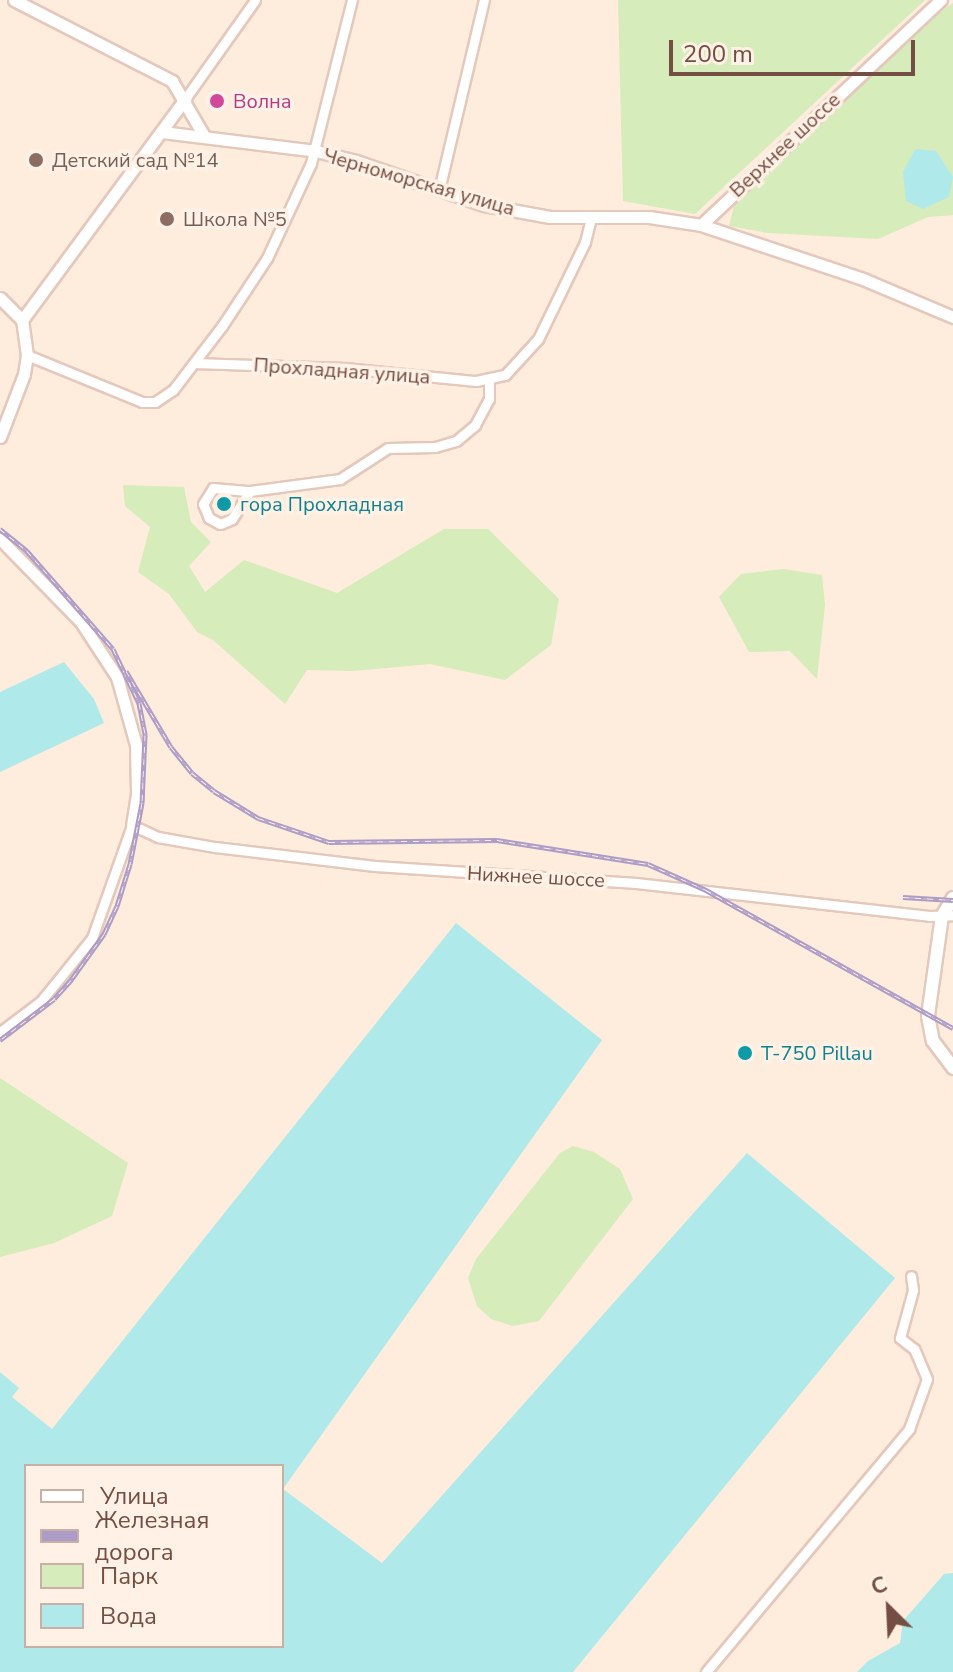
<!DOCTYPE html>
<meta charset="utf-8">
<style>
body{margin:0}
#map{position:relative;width:953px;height:1672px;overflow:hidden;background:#feecdc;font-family:"Nunito Sans",sans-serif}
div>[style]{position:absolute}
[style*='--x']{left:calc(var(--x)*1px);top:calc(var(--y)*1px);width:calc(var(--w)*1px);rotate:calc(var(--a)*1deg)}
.green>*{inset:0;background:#d6ecba}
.water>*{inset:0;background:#b0e9e9}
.roads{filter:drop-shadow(2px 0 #e4c8bb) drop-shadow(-2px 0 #e4c8bb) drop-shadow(0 2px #e4c8bb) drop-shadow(0 -2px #e4c8bb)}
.minor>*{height:9px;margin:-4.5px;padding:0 4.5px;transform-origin:4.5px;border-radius:4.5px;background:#fff}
.tertiary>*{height:11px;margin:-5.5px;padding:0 5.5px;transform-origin:5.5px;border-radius:5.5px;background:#fff}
.secondary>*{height:12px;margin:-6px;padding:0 6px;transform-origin:6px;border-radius:6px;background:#fff}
.rail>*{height:5px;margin-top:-2.5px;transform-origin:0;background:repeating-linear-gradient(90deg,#fff1e5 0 6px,#ad9cc7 0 12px);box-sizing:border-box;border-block:2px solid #ad9cc7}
.dots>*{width:22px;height:22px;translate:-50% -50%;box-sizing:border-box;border:4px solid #fff1e5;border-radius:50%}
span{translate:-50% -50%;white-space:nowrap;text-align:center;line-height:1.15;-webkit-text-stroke:7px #fff1e5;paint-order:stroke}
.hotel-label{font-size:20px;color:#b23c85}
.left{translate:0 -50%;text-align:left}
.street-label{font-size:20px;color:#754e43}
.education-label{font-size:20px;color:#785e54}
.culture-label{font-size:20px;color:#0d838f}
.legend{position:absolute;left:24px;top:1464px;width:260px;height:184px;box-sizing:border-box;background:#fff1e5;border:2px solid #c8b0a4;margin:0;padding:10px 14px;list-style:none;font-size:24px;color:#754e43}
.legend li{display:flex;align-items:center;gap:16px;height:40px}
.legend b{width:40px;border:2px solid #c8b0a4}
.north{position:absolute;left:849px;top:1568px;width:80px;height:80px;-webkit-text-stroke:6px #fff1e5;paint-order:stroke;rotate:336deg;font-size:22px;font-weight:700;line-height:32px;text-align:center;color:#754e43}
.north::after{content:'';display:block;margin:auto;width:28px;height:36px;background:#754e43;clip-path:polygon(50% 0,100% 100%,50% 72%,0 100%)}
.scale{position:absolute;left:669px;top:40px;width:246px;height:36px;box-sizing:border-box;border:4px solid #754e43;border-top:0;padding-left:10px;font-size:24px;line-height:28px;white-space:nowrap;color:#754e43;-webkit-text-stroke:6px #fff1e5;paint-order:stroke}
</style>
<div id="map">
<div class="green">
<i style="clip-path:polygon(618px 0,925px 0,695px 214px,623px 201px)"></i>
<i style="clip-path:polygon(953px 3px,953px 215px,928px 217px,878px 239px,768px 233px,729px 226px,734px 206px,932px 18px)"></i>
<i style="clip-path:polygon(123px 485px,184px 487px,191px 522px,211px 542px,189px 566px,205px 592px,244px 560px,337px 593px,444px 529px,488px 529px,559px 599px,551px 645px,505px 680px,430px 664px,354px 671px,307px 670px,285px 704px,213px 640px,197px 632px,169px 594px,138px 572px,150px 527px,125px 506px)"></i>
<i style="clip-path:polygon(783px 569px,822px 575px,825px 605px,817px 679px,790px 651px,749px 652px,719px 597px,741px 574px)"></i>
<i style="clip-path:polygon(0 1078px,128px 1163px,112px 1216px,54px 1243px,0 1257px)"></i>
<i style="clip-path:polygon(573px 1146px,594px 1152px,620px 1169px,633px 1199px,539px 1321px,512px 1326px,491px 1319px,477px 1306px,468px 1278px,476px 1259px,560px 1153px)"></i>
</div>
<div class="water">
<i style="clip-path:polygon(915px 149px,936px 151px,953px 177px,949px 197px,923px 209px,906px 201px,903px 172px)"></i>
<i style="clip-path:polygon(64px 662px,94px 699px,104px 723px,0 772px,0 692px)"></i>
<i style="clip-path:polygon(evenodd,456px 923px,602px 1040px,283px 1489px,382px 1563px,747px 1153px,895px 1278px,573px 1672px,0 1672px,0 1372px,19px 1388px,12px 1397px,52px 1429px,456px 923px,26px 1466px,282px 1466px,282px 1646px,26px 1646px,26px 1466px)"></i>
<i style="clip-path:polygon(953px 1573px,953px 1672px,857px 1672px,868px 1661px,900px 1643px,903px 1621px,944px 1574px)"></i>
</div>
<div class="roads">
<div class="minor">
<i style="--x:185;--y:99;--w:121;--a:-54.7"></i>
<i style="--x:439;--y:190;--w:195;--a:-76.7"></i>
<i style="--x:27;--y:355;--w:124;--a:22.2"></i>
<i style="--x:142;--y:402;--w:13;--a:0"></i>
<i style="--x:155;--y:402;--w:22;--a:-34"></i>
<i style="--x:173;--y:390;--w:81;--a:-52.6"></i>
<i style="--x:222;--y:326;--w:82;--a:-56.5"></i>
<i style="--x:267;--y:258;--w:105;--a:-65.1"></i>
<i style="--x:311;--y:163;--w:168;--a:-75.9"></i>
<i style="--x:194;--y:363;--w:151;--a:1.9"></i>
<i style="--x:345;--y:368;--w:132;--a:5.7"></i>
<i style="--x:476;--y:381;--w:30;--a:-12"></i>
<i style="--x:505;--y:375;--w:49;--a:-47.5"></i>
<i style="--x:538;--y:339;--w:108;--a:-64.1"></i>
<i style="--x:585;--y:242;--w:25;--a:-76"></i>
<i style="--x:250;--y:491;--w:33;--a:123"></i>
<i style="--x:232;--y:519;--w:13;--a:157"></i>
<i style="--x:220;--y:524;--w:13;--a:-151"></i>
<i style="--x:209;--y:518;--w:15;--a:-113"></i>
<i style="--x:203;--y:504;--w:19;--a:-58"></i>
<i style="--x:213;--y:488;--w:37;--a:5"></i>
<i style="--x:250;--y:491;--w:91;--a:-7.6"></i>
<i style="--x:340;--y:479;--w:57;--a:-32.9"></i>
<i style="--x:388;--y:448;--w:47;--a:-1.2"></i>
<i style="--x:435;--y:447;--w:22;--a:-16"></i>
<i style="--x:456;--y:441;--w:25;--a:-40"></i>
<i style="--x:475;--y:425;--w:30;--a:-62"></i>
<i style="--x:489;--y:399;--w:19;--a:-90"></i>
<i style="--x:0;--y:1032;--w:51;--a:-37.1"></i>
<i style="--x:41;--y:1001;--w:81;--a:-51"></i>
<i style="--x:92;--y:938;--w:120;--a:-70.5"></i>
<i style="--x:132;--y:825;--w:29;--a:25"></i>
<i style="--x:158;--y:837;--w:58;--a:10"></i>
<i style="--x:215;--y:847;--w:161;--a:6.8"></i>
<i style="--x:375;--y:866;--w:262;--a:3.7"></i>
<i style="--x:636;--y:883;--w:295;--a:6.4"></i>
<i style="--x:929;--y:916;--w:24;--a:-2"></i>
<i style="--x:706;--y:1672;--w:317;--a:-50.1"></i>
<i style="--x:909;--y:1429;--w:53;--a:-70.2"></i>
<i style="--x:927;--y:1379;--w:33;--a:-113"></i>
<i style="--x:914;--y:1349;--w:18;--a:-142"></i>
<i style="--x:900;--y:1338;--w:50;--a:-74.8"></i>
<i style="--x:913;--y:1290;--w:14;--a:-98"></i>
</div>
<div class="tertiary">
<i style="--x:14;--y:0;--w:178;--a:27.1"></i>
<i style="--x:172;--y:81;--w:64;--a:59.8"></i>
<i style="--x:162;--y:132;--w:155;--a:7"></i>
<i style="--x:316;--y:151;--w:41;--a:14"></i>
<i style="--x:356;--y:161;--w:135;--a:19"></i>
<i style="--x:484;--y:205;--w:67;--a:10.3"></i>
<i style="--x:550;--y:217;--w:99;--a:0"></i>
<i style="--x:649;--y:217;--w:53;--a:8.7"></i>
<i style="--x:701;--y:225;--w:171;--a:18.4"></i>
<i style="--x:863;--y:279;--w:98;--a:22.9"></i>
<i style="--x:701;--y:225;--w:329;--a:-43.2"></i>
<i style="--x:0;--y:298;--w:31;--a:45"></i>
<i style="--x:0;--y:437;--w:67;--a:-69.1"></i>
<i style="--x:24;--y:374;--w:19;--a:-81"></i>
<i style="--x:27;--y:355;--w:35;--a:-98"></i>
<i style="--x:22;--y:320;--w:275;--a:-53.6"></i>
<i style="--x:0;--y:539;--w:116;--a:45.7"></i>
<i style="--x:81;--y:622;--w:66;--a:56.8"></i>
<i style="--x:117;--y:677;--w:71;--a:74.4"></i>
<i style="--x:136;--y:745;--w:49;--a:88.8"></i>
<i style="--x:137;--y:794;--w:31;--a:99"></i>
</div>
<div class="secondary">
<i style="--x:953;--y:898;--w:21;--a:121"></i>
<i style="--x:942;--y:916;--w:101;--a:98"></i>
<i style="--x:928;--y:1016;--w:25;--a:79"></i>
<i style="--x:933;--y:1041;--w:34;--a:53"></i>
</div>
</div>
<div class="rail">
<i style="--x:0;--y:529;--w:35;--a:39"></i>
<i style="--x:27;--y:551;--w:130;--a:48.7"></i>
<i style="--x:113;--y:649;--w:60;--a:64.3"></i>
<i style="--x:139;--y:703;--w:33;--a:79"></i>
<i style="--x:145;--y:735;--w:68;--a:92.5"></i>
<i style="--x:142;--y:803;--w:62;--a:101.1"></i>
<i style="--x:130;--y:864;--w:44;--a:107.2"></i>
<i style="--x:117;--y:906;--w:31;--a:115"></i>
<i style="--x:104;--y:934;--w:57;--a:125.7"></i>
<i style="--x:71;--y:980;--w:25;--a:132"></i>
<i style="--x:54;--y:999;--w:68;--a:142.8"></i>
<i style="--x:126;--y:671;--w:88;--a:59.4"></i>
<i style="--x:171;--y:747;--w:33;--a:51"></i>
<i style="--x:192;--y:773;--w:28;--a:39"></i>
<i style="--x:214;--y:791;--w:52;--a:31.5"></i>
<i style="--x:258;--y:818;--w:75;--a:18.7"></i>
<i style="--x:329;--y:842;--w:168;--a:-0.7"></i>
<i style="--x:497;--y:840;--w:153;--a:9"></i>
<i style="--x:648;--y:864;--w:64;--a:24.1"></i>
<i style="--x:706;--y:890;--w:283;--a:29.2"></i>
<i style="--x:903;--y:897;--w:50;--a:3.4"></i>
</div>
<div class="dots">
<i style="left:217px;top:101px;background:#d1479c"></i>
<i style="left:36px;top:160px;background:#8d6e63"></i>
<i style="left:167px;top:219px;background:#8d6e63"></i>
<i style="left:224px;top:504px;background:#0f9aa8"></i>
<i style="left:745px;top:1053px;background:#0f9aa8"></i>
</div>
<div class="hotel-label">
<span class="left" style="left:233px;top:101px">Волна</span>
</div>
<div class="street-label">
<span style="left:785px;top:145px;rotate:-43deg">Верхнее шоссе</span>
<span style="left:419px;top:182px;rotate:16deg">Черноморская улица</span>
<span style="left:342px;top:371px;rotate:4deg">Прохладная улица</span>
<span style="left:536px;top:877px;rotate:3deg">Нижнее шоссе</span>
</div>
<div class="education-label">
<span class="left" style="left:52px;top:160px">Детский сад №14</span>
<span class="left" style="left:183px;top:219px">Школа №5</span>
</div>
<div class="culture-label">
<span class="left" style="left:240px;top:504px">гора Прохладная</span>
<span class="left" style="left:761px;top:1053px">T-750 Pillau</span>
</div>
<ul class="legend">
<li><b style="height:10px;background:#fff"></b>Улица</li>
<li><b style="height:10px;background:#ad9cc7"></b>Железная дорога</li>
<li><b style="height:22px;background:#d6ecba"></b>Парк</li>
<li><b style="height:22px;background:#b0e9e9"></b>Вода</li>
</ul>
<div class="north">С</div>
<div class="scale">200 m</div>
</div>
